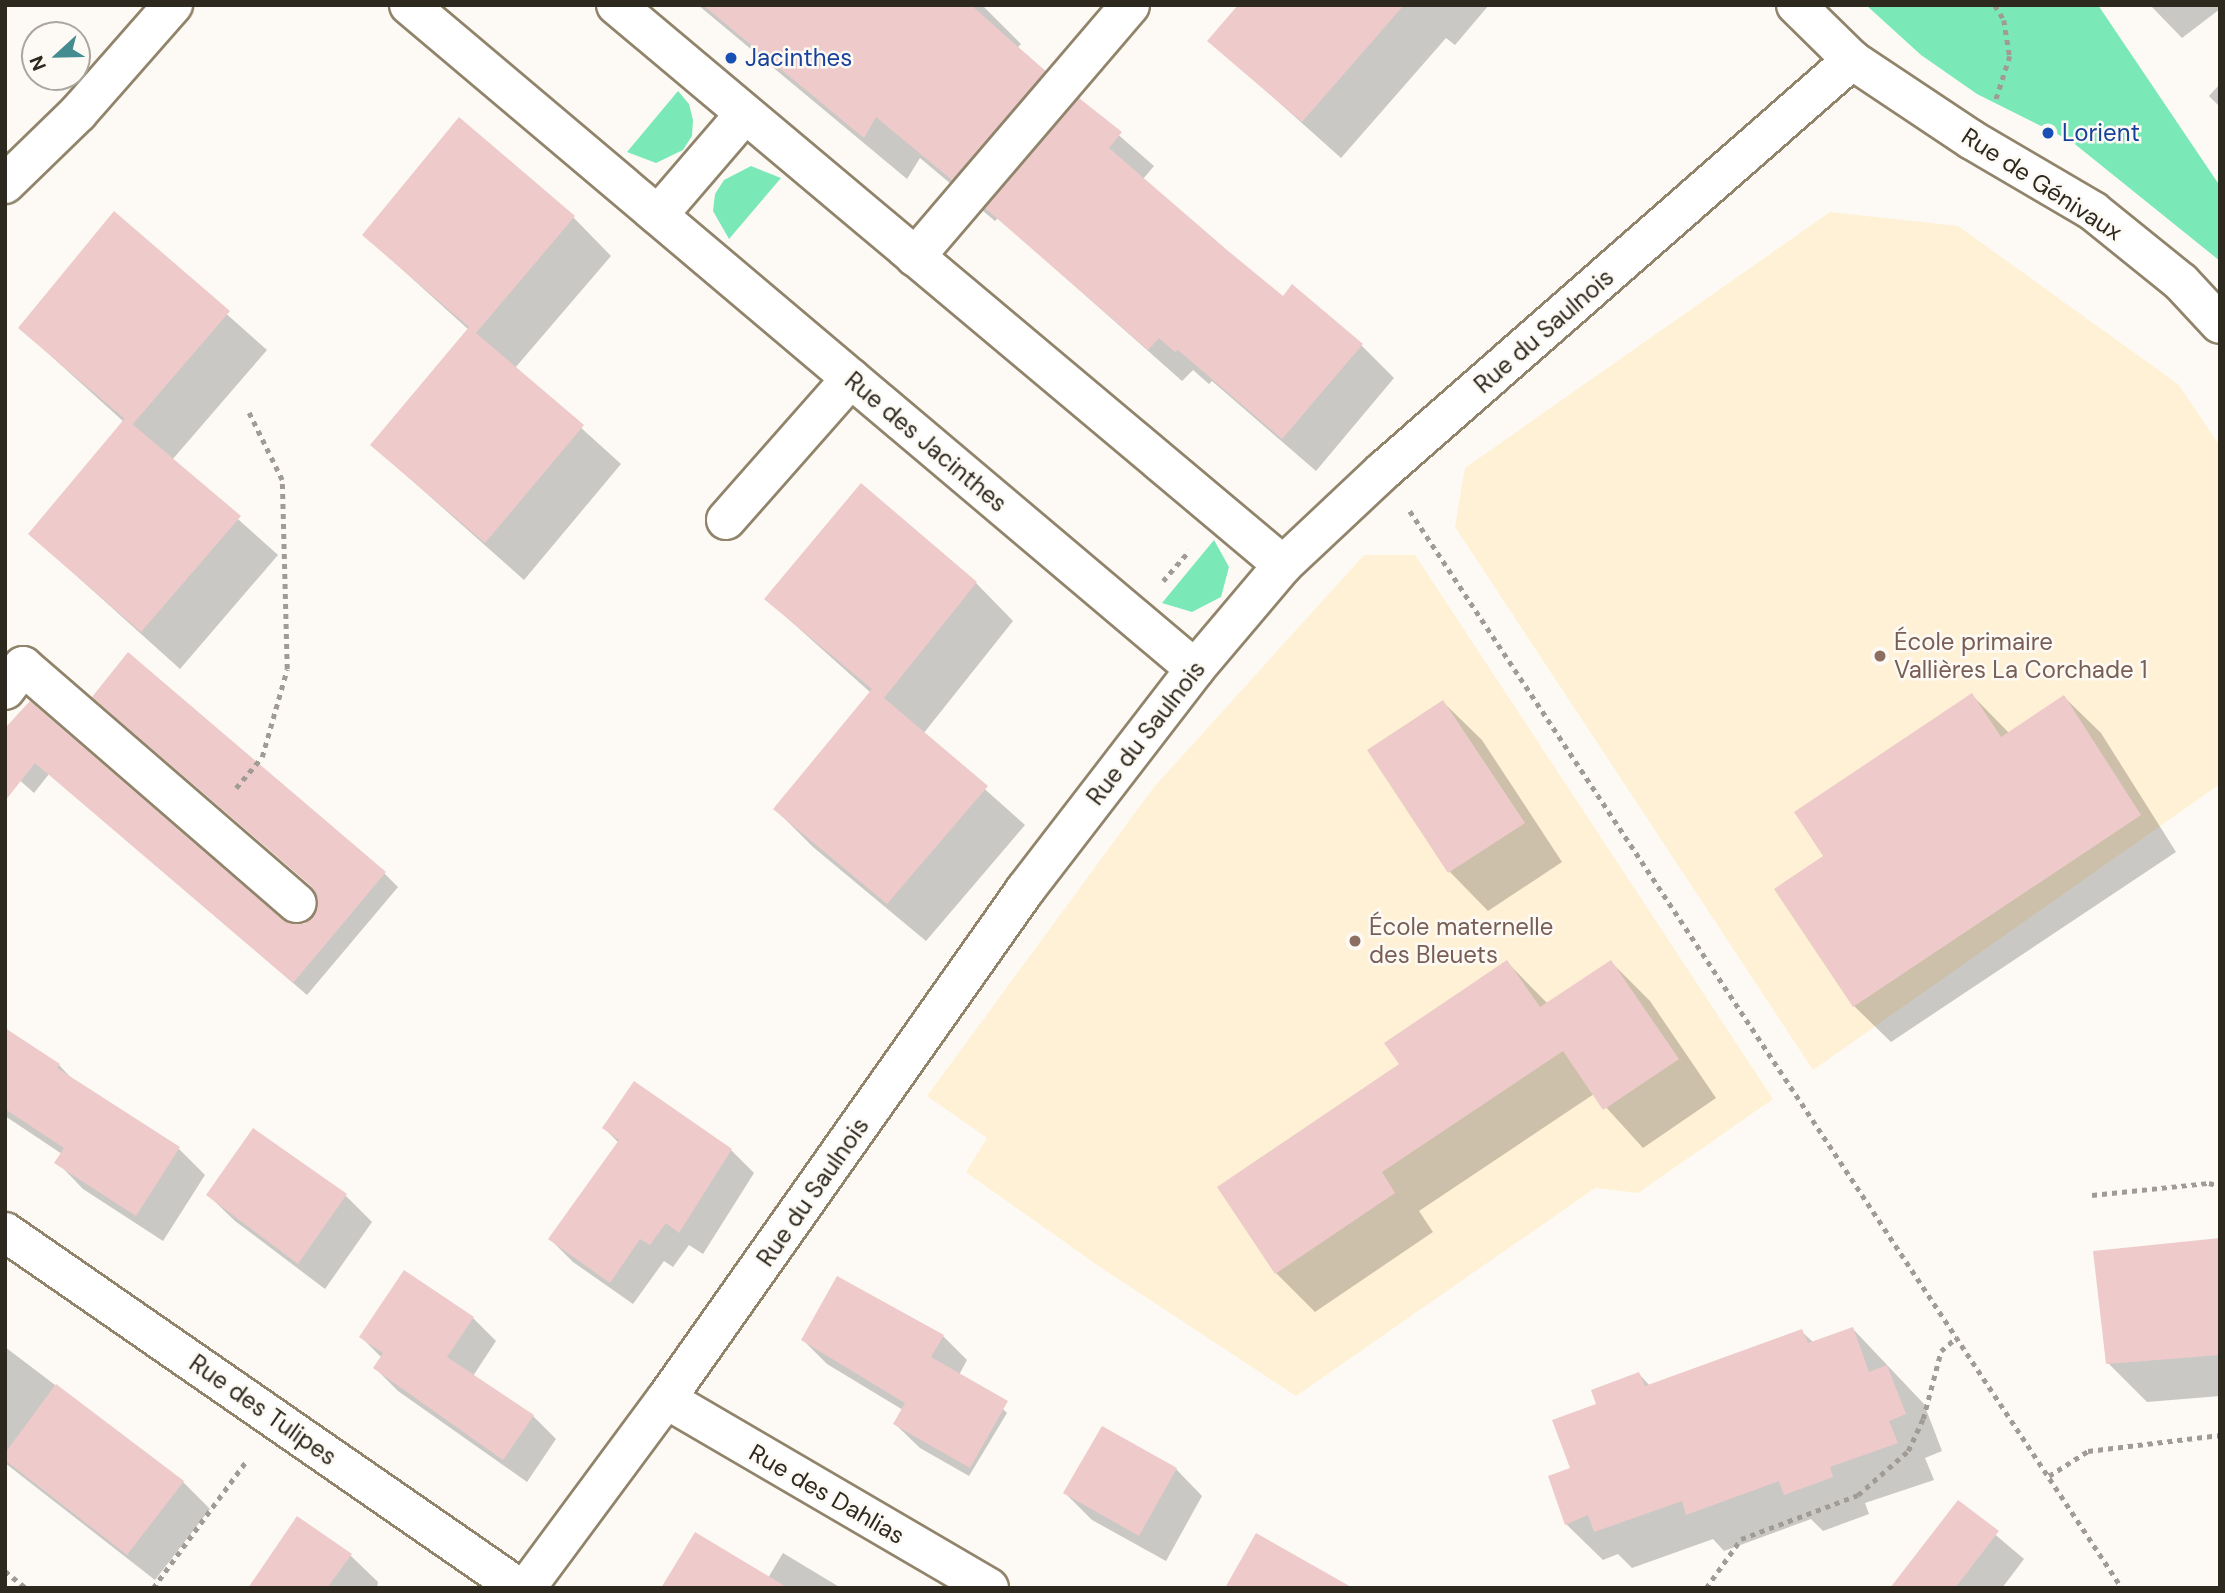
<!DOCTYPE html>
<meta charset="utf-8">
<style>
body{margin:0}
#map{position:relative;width:2225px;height:1593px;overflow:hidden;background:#fdfaf5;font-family:"DM Sans",sans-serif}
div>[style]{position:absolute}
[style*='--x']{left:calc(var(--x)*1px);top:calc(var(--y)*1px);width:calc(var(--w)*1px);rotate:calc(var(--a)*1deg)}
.built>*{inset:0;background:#fff1d5}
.green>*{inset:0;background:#7be8b7}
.shadow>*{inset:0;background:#0003}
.building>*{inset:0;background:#eecbca}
.path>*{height:4.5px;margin-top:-2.25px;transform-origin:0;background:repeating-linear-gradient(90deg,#a09c95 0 5px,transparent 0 10px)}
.roads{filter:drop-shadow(2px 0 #91846b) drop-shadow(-2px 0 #91846b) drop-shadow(0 2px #91846b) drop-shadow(0 -2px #91846b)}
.minor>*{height:38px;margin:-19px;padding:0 19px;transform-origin:19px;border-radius:19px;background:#fff}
.dots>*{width:19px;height:19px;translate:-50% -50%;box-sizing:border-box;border:4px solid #fdfaf5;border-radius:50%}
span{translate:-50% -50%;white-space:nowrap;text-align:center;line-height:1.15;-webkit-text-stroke:5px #fdfaf5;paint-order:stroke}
.transit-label{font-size:24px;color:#164399}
.left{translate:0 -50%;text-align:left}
.street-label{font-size:24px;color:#2e291e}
.education-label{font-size:24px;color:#785e54}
.frame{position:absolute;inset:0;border:7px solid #2e291e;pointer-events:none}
.north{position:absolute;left:21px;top:21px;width:70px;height:70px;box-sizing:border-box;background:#fdfaf5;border:2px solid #aaa69f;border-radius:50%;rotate:248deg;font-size:19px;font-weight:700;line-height:28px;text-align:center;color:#2e291e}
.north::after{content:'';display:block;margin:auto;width:24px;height:32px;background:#448c8f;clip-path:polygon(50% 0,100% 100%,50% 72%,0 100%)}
</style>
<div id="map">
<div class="built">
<i style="clip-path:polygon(1830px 212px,1958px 226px,2178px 384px,2220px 446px,2220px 784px,1813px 1070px,1455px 527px,1465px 468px)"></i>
<i style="clip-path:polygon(1364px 555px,1415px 555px,1773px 1099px,1638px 1193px,1595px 1188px,1296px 1396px,1097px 1265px,966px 1172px,987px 1138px,927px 1096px,1154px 787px)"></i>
</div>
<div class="green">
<i style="clip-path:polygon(1866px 5px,2098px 5px,2220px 186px,2220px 261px,2071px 141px,1977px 94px,1921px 55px)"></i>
<i style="clip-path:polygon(678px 91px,689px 104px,693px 120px,692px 136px,683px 150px,656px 163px,627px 152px)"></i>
<i style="clip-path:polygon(751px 166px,781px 178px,729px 239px,713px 211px,715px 194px,724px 180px)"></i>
<i style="clip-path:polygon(1214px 540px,1229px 567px,1221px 597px,1192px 612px,1162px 603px)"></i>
</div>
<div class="shadow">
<i style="clip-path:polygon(698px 5px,982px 5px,1021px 44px,1018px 47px,1154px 166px,1143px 179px,1283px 298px,1361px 345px,1394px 378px,1316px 471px,1212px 381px,1209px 384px,1193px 370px,1182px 381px,998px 218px,995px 221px,920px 158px,907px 179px)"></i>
<i style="clip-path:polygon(1240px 5px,1489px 5px,1455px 45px,1446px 38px,1341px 158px,1210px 41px)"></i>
<i style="clip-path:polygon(2150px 5px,2220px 5px,2220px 9px,2182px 38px)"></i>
<i style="clip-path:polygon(2220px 84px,2220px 107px,2209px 96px)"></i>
<i style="clip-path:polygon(114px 214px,267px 350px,172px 460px,278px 555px,180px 669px,30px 534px,124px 422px,20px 328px)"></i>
<i style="clip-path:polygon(574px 218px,611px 256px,515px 368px,621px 464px,524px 580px,372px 445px,469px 330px,364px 235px)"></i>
<i style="clip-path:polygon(976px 583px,1013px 621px,923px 734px,1025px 825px,926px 941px,813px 847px,775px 809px,871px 693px,766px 599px)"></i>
<i style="clip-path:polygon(1972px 695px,2010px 734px,2064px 697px,2101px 733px,2176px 852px,1891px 1042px,1854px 1006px,1826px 856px)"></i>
<i style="clip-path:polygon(1443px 702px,1482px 740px,1562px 862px,1488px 911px,1450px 872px,1370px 750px)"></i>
<i style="clip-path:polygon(5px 731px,282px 921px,304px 926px,320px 908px,314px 888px,385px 874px,398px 887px,307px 995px,49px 774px,34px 793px,5px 767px)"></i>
<i style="clip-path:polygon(1507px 962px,1548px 1004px,1611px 962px,1650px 1001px,1716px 1098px,1643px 1148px,1594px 1094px,1419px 1211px,1433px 1232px,1315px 1312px,1276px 1273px)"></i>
<i style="clip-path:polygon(5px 1030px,59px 1065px,76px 1083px,179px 1149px,205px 1175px,163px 1241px,83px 1189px,57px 1162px,62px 1154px,5px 1116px)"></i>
<i style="clip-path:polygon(604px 1128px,731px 1150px,754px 1173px,703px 1254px,689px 1245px,673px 1267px,664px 1261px,633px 1304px,573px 1262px,550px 1239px,619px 1143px)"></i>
<i style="clip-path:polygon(208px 1195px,346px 1196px,372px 1222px,325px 1289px,235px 1221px)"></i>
<i style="clip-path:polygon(2220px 1240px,2220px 1396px,2147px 1402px,2108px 1363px)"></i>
<i style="clip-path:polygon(473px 1318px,496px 1341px,473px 1376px,533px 1416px,556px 1439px,527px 1482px,398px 1391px,375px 1368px,382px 1358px,361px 1337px)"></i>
<i style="clip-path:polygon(1853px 1329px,1924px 1404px,1942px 1451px,1925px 1458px,1934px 1480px,1865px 1503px,1869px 1514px,1823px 1531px,1811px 1519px,1724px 1551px,1713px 1539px,1632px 1568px,1618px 1554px,1603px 1560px,1566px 1524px,1572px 1469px,1598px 1405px,1639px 1374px,1650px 1386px,1801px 1331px,1814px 1343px)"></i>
<i style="clip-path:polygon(943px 1336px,967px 1360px,959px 1375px,983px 1389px,1007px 1413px,969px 1476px,920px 1448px,895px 1424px,903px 1410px,827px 1364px,803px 1340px)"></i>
<i style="clip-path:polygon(5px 1347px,183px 1482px,210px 1509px,155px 1580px,5px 1463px)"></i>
<i style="clip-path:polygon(1176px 1469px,1202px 1496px,1166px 1561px,1092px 1520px,1065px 1493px)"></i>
<i style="clip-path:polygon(1958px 1503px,2024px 1559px,2002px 1588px,1892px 1588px)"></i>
<i style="clip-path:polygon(298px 1518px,351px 1556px,378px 1582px,377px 1588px,261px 1588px)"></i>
<i style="clip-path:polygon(783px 1553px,841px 1588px,663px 1588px,768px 1578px)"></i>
</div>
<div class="building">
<i style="clip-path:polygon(703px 5px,971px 5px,1045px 71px,952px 180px,876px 117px,864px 138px)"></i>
<i style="clip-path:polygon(1238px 5px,1404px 5px,1302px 122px,1207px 41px)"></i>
<i style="clip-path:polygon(1079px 98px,1122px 132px,1109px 148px,1227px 250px,1283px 296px,1292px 284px,1363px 344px,1282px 439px,1178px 350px,1175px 352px,1159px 338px,1148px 350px,985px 208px)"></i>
<i style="clip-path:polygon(459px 117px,575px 216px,476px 333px,584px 425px,485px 543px,370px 445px,469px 327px,362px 235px)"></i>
<i style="clip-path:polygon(114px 211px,230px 311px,132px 425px,18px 328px)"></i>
<i style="clip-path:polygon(125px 418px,241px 516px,141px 632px,28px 534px)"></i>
<i style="clip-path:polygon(861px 483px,977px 582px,884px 698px,988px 786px,887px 904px,773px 809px,872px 689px,764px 599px)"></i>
<i style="clip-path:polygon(128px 652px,386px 872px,293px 983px,35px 763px,5px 801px,5px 728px,30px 701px,283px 920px,304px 924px,314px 917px,318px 896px,311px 886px,92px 697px)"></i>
<i style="clip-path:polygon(1972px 693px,2001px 737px,2064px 695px,2141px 815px,1853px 1007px,1774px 889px,1823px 856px,1794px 812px)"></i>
<i style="clip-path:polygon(1443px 700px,1525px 823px,1448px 873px,1367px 750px)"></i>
<i style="clip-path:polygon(1507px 960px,1540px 1007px,1611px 960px,1679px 1059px,1603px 1110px,1563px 1051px,1382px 1172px,1395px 1193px,1275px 1274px,1217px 1187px,1399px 1064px,1384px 1043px)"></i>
<i style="clip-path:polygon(5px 1028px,60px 1064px,57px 1068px,180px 1147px,136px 1216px,54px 1163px,64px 1148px,5px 1109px)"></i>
<i style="clip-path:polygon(634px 1081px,732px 1149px,679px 1233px,666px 1223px,650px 1245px,640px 1239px,610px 1283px,548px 1239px,619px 1140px,602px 1128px)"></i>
<i style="clip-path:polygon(253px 1128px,347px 1194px,298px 1264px,206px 1195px)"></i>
<i style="clip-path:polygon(2220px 1238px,2220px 1355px,2106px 1364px,2093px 1251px)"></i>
<i style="clip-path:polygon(404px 1270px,474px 1317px,447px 1357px,534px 1415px,503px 1460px,373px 1368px,383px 1353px,359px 1337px)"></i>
<i style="clip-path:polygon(837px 1276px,944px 1335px,931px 1357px,1008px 1401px,970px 1468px,893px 1424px,905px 1403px,801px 1340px)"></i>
<i style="clip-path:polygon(1853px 1327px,1869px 1372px,1887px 1365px,1906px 1414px,1889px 1421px,1898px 1443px,1830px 1467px,1833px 1477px,1784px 1495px,1779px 1481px,1686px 1515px,1682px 1501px,1594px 1532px,1588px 1515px,1565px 1525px,1548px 1476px,1570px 1468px,1552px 1420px,1596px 1404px,1591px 1390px,1639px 1372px,1645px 1386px,1802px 1329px,1808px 1343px)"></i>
<i style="clip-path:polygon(56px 1384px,184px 1481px,127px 1555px,5px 1460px,5px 1453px)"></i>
<i style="clip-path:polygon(1102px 1426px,1177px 1468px,1139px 1536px,1063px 1493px)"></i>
<i style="clip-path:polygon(1958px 1500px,1999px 1531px,1955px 1588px,1890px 1588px)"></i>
<i style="clip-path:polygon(297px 1516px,352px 1554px,327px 1588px,248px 1588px)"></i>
<i style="clip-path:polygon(695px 1532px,788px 1588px,661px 1588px)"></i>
<i style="clip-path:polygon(1256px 1533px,1353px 1588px,1225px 1588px)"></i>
</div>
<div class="path">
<i style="--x:1995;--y:5;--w:17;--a:59"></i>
<i style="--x:2004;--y:20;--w:36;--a:81"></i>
<i style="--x:2010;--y:56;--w:46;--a:107.7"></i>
<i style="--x:1410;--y:511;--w:1291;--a:56.53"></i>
<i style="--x:1163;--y:581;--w:40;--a:-49"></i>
<i style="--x:236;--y:788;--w:40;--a:-50"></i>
<i style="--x:262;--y:757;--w:91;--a:-74.1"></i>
<i style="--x:287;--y:669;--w:189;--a:-91.5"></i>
<i style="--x:282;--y:480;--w:75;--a:-116.2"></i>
<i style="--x:2092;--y:1195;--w:118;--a:-5.9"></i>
<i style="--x:2209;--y:1183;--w:11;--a:15"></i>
<i style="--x:2049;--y:1476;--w:46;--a:-32.7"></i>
<i style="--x:2088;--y:1451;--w:133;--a:-6.9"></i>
<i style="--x:5;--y:1571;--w:27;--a:39"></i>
<i style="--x:153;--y:1588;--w:159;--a:-53.7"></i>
<i style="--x:1706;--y:1588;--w:60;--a:-54.5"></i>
<i style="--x:1741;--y:1539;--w:125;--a:-20.6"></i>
<i style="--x:1858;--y:1495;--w:67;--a:-41.3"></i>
<i style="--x:1908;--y:1451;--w:35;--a:-65"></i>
<i style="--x:1923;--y:1419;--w:70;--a:-75.2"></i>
<i style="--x:1941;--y:1351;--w:21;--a:-41"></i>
</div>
<div class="roads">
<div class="minor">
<i style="--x:409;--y:5;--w:1029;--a:40.19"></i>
<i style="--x:616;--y:5;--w:871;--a:40.02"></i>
<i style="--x:1796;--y:5;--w:78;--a:44.5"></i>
<i style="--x:1852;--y:60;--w:144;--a:33.7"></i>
<i style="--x:1972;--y:140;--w:140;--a:30.4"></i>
<i style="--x:2093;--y:211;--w:113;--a:38.9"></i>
<i style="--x:2181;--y:282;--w:57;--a:47.1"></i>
<i style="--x:5;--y:184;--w:102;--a:-44.2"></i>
<i style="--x:78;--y:113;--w:144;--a:-48.7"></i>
<i style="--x:658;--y:215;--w:133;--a:-49.3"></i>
<i style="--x:915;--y:257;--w:331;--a:-49.5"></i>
<i style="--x:726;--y:520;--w:189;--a:-48.6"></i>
<i style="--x:5;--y:690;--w:30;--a:-53"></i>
<i style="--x:23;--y:666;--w:362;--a:40.9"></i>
<i style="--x:5;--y:1232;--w:625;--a:34.71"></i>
<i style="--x:666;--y:1399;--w:374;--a:30.3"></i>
<i style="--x:526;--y:1588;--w:235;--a:-53.5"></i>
<i style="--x:666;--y:1399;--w:623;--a:-54.8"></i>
<i style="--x:1025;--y:890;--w:279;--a:-52.4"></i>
<i style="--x:1195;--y:669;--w:136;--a:-49.8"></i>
<i style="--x:1283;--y:565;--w:137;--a:-43.2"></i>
<i style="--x:1383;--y:471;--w:624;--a:-41.23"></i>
</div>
</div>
<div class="dots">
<i style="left:731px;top:58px;background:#1a4fb4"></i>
<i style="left:2048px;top:133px;background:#1a4fb4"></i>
<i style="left:1880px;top:656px;background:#8d6e63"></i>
<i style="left:1355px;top:941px;background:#8d6e63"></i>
</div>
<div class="transit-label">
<span class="left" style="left:745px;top:58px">Jacinthes</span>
<span class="left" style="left:2062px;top:133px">Lorient</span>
</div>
<div class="street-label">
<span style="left:2042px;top:184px;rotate:33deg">Rue de Génivaux</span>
<span style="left:1544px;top:331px;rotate:-41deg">Rue du Saulnois</span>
<span style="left:926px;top:442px;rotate:40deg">Rue des Jacinthes</span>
<span style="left:1146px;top:733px;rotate:-52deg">Rue du Saulnois</span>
<span style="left:813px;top:1192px;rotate:-55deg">Rue du Saulnois</span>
<span style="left:263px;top:1410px;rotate:35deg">Rue des Tulipes</span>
<span style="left:827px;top:1494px;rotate:30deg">Rue des Dahlias</span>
</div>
<div class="education-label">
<span class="left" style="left:1894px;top:656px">École primaire<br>Vallières La Corchade 1</span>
<span class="left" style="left:1369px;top:941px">École maternelle<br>des Bleuets</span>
</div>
<div class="frame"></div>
<div class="north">N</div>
</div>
